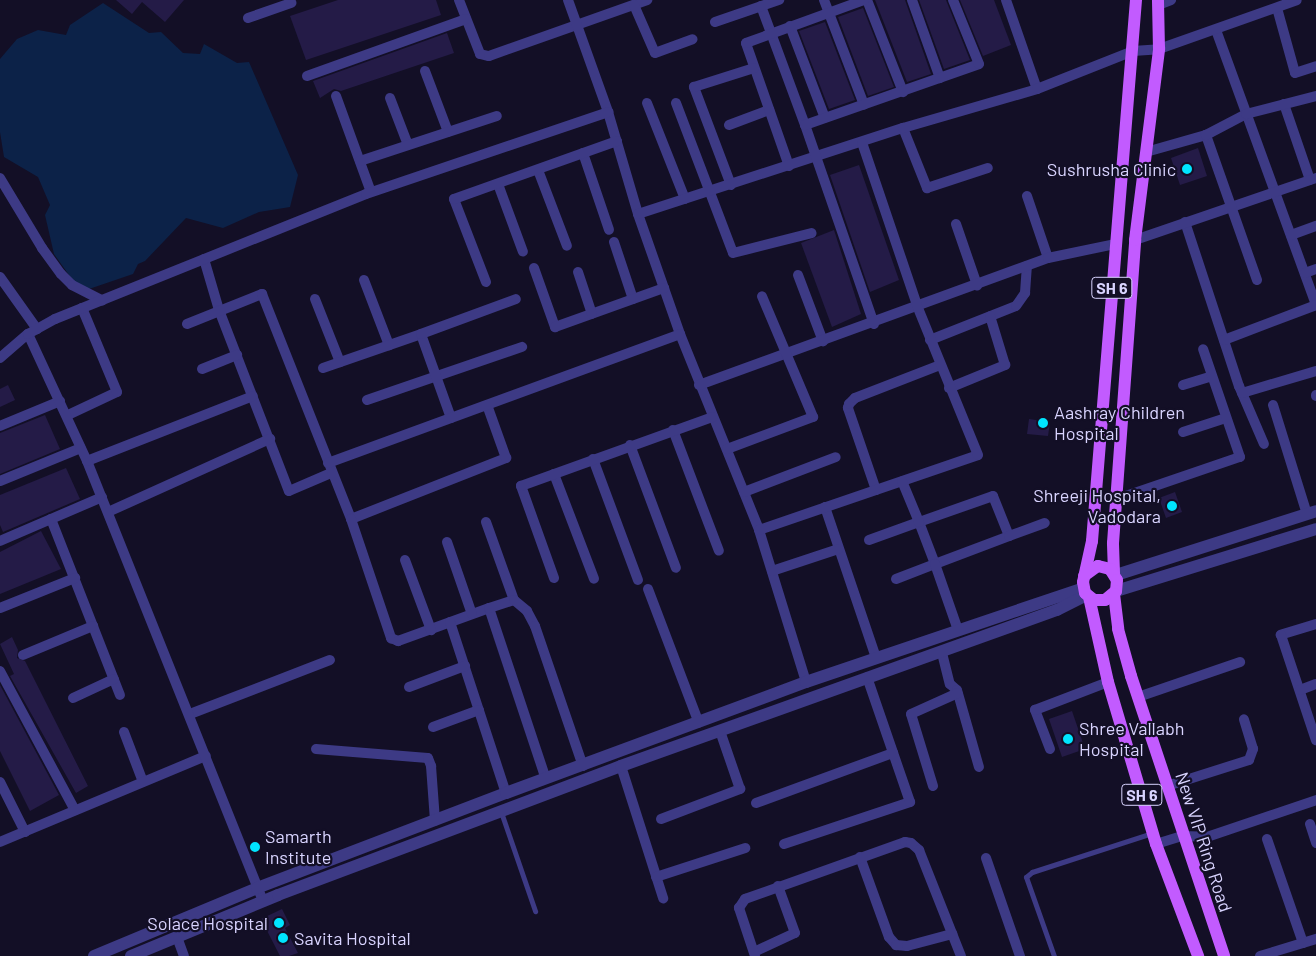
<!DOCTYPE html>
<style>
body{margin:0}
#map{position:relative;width:1316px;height:956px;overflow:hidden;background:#130f26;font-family:Barlow,sans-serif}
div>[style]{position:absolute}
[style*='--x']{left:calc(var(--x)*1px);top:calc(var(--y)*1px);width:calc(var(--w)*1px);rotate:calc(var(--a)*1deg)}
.water>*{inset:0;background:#0c2248}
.building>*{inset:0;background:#241b47}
.service>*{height:5px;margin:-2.5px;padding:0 2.5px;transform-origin:2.5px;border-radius:2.5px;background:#3d3a85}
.minor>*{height:10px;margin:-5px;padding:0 5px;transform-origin:5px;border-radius:5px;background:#3d3a85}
.tertiary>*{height:12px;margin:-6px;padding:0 6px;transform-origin:6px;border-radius:6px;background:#3d3a85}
.primary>*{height:12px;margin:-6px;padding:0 6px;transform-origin:6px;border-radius:6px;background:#c25bff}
.dots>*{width:14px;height:14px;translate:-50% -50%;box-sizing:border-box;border:2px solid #130f26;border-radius:50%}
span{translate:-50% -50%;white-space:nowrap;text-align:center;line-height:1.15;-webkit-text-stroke:4.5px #130f26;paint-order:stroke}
.shield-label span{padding:1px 4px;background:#130f26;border:1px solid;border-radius:4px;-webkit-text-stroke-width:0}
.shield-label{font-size:16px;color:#d9d4ff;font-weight:700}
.poi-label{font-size:18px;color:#d9d4ff}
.right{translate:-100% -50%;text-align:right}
.left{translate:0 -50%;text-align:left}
.street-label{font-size:18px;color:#d9d4ff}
</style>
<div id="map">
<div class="water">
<i style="clip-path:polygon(103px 3px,149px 33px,161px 32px,183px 53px,200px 54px,204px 44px,237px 63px,249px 62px,298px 175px,290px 207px,259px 212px,223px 228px,186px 218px,145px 261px,138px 264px,133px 274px,89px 289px,74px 282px,54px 254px,45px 215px,50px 205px,38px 177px,4px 157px,0 132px,0 59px,17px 39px,38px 30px,66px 35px,70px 25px)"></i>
</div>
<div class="building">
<i style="clip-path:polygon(116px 0,184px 0,165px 22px,142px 2px,132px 14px)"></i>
<i style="clip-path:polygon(338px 0,436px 0,441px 15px,306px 60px,290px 16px)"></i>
<i style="clip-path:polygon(875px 0,905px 0,931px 74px,907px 82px)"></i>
<i style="clip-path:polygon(919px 0,946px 0,970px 60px,944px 69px)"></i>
<i style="clip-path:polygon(960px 0,994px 0,1011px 45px,983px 56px)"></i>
<i style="clip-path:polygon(863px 8px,894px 87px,868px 96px,838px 17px)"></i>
<i style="clip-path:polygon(825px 22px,855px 100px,829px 109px,799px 31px)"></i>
<i style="clip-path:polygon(447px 33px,454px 53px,341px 91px,334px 89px,320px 98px,313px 81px)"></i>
<i style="clip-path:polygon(1198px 148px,1207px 176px,1180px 185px,1171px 158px)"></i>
<i style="clip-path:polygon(859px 165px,899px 280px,870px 292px,830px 175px)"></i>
<i style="clip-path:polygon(834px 230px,861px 314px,832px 327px,801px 243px)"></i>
<i style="clip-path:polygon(8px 385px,15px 400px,0 407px,0 389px)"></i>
<i style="clip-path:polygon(45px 415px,60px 449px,0 474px,0 433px)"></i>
<i style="clip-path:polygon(1029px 419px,1050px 422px,1048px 436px,1027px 434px)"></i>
<i style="clip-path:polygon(66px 468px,80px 499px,3px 532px,0 525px,0 495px)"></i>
<i style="clip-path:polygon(1175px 492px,1182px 512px,1166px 518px,1159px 498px)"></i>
<i style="clip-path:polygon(41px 531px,61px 569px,0 594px,0 552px)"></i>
<i style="clip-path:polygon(12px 637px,18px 650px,17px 658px,25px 661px,88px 786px,76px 793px,10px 676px,14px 674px,0 644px)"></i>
<i style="clip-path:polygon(0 685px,59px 795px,30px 811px,0 751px)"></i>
<i style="clip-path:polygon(1072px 711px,1085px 749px,1062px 757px,1049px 719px)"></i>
<i style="clip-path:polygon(282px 909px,290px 925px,285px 928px,298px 953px,289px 956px,280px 956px,261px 919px)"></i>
</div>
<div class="service">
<i style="--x:501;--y:812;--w:105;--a:71"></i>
<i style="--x:1054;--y:956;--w:84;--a:-109.5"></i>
<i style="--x:1026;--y:877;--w:8;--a:-40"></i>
<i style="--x:1032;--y:872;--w:126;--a:-18"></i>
</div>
<div class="minor">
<i style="--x:459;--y:0;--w:58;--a:68.7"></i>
<i style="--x:480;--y:54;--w:9;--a:13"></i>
<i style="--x:489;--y:56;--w:168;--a:-19.5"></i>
<i style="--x:568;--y:0;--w:119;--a:70.3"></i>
<i style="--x:608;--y:112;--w:106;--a:73.6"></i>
<i style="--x:638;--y:214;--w:127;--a:70.7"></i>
<i style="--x:680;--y:334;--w:211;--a:68"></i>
<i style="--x:759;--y:530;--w:159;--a:72.8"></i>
<i style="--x:824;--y:0;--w:112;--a:69.1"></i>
<i style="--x:867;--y:0;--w:99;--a:68.6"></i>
<i style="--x:912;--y:0;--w:83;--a:70.3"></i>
<i style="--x:1006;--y:0;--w:94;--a:70.8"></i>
<i style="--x:634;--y:5;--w:52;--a:66.4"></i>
<i style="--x:655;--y:53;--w:40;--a:-20.2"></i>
<i style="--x:1158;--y:5;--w:14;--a:-21"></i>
<i style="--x:761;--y:6;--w:127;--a:69.7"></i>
<i style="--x:1277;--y:8;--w:67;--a:74.5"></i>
<i style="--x:1295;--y:73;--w:22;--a:-18"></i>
<i style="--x:248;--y:18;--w:46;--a:-19.2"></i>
<i style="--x:715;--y:22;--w:68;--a:-19"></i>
<i style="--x:790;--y:26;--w:98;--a:69.2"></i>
<i style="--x:1216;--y:30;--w:293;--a:70"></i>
<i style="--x:425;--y:71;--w:65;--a:69.3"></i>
<i style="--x:307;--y:76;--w:169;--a:-19.7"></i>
<i style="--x:336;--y:96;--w:102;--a:70"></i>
<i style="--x:390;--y:98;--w:50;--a:69"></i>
<i style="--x:647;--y:103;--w:103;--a:68.4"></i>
<i style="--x:676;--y:103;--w:160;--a:69.2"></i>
<i style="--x:733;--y:253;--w:81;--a:-14.2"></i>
<i style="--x:1284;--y:104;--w:80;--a:71.1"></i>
<i style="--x:729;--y:125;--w:43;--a:-20.6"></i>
<i style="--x:903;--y:128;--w:65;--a:68.2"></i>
<i style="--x:927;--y:188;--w:64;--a:-18.2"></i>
<i style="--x:1146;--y:152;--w:62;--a:-15.8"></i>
<i style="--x:583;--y:153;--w:81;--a:71.3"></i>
<i style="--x:360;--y:161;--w:144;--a:-18.2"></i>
<i style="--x:789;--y:166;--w:130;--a:-109.3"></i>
<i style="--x:746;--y:43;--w:126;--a:-20"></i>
<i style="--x:538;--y:170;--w:81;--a:69.1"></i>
<i style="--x:0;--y:178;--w:82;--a:59"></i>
<i style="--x:42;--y:248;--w:32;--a:54"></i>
<i style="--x:61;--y:274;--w:16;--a:45"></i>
<i style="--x:72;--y:285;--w:34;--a:27"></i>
<i style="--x:498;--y:184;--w:72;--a:69.8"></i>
<i style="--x:731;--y:185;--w:105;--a:-110.7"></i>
<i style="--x:694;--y:87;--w:63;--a:-17.6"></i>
<i style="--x:1027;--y:196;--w:65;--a:71.3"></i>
<i style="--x:638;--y:214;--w:279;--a:-18"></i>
<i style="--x:903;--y:128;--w:140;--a:-16.2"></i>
<i style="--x:1037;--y:89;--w:103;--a:-21.6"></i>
<i style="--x:1133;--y:51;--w:26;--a:-4"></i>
<i style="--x:1159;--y:49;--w:146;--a:-19.5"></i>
<i style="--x:1185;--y:222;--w:173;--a:71.8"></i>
<i style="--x:1239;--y:386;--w:63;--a:66.7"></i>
<i style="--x:956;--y:224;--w:65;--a:71"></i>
<i style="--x:1291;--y:235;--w:27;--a:-20"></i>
<i style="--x:1135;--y:240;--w:191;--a:-18.9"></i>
<i style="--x:614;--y:242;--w:60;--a:71.6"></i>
<i style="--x:204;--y:259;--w:53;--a:73.6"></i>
<i style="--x:219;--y:310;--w:194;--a:68.9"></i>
<i style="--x:289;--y:491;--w:46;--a:-23.2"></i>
<i style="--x:534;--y:268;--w:63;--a:70.4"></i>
<i style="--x:555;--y:327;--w:116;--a:-19.7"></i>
<i style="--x:578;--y:272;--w:44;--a:71.6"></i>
<i style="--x:1305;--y:273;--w:12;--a:-20"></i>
<i style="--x:798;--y:275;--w:71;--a:69.3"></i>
<i style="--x:0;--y:277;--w:64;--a:54.6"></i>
<i style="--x:364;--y:280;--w:70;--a:69"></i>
<i style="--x:1257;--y:280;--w:154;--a:-109.4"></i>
<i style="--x:1206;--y:135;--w:45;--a:-27.7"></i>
<i style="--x:1246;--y:114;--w:72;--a:-14.4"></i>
<i style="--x:486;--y:282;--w:89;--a:-111.1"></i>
<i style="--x:454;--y:199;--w:173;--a:-19.6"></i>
<i style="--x:315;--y:299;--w:68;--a:68.4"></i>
<i style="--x:187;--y:324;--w:81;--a:-21.8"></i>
<i style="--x:262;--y:294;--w:242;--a:68.4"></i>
<i style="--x:351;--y:519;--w:167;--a:-21.5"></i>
<i style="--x:506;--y:458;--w:56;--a:-109.7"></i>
<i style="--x:874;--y:324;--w:211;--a:-109.1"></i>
<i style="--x:805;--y:125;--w:184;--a:-19.3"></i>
<i style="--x:979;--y:64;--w:69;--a:-112.1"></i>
<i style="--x:930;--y:340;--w:92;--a:-21.6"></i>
<i style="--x:1016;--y:306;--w:16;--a:-55"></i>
<i style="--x:1025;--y:293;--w:27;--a:-86"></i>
<i style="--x:1224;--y:340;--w:98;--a:-20.8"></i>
<i style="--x:0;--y:358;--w:37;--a:-41"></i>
<i style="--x:323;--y:368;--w:104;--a:-19.1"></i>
<i style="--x:202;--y:369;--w:38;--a:-22"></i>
<i style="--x:699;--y:385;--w:371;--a:-20"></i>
<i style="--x:1048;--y:258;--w:68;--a:-11.8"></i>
<i style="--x:1183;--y:385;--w:30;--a:-17"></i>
<i style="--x:949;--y:388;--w:61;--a:-22.3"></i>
<i style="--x:1005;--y:365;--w:51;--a:-107"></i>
<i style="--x:1242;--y:393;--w:77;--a:-16.6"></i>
<i style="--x:1316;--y:395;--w:1;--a:90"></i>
<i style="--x:367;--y:400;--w:164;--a:-18.9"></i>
<i style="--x:1273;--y:405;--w:114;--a:72.7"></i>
<i style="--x:68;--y:415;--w:54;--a:-25.1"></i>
<i style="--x:117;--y:392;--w:91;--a:-112.6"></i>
<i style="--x:451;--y:418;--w:89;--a:-109.7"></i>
<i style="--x:421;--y:334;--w:101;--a:-20.2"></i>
<i style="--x:0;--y:426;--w:65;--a:-22.6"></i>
<i style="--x:673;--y:430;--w:129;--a:69.2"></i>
<i style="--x:1183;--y:432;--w:45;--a:-18"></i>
<i style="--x:630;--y:445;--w:131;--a:69.5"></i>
<i style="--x:727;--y:449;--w:92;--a:-20.4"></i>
<i style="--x:813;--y:417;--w:131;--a:-112.9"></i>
<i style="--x:593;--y:459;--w:129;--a:69.6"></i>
<i style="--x:87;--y:461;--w:178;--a:-21.4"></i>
<i style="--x:328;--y:463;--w:375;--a:-20.1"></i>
<i style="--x:554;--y:474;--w:112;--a:69.1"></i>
<i style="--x:0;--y:481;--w:87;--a:-22.2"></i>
<i style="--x:876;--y:490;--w:87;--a:-108.9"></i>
<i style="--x:848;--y:408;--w:4;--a:-76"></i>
<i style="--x:849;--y:404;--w:8;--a:-45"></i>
<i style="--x:855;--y:398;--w:91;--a:-21.2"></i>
<i style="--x:744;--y:492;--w:98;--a:-20.8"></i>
<i style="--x:1117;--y:499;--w:130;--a:-18.9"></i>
<i style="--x:1240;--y:457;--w:114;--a:-108.9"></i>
<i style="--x:825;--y:507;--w:159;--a:71.3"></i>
<i style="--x:108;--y:512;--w:178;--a:-24.3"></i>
<i style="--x:51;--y:519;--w:189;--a:68.6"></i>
<i style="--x:351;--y:519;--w:126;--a:71.4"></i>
<i style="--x:391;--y:638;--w:8;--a:23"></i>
<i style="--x:398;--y:641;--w:97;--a:-19.9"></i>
<i style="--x:489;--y:608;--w:180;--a:71.6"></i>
<i style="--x:486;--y:522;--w:83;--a:70.3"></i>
<i style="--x:514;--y:600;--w:26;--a:162"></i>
<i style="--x:759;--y:530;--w:231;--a:-18.9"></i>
<i style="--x:978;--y:455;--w:159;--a:-112.2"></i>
<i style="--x:918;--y:308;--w:174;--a:-108.7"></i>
<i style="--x:1009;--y:536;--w:43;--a:-111.8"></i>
<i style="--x:993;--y:496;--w:78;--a:160.6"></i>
<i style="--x:919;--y:522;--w:45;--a:69.1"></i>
<i style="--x:935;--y:564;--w:79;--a:-20.7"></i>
<i style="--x:1009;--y:536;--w:38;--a:-20"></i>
<i style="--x:869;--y:540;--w:53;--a:-19.8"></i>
<i style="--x:919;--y:522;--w:44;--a:-112.5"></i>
<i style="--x:0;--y:541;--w:111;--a:-23.3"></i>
<i style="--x:447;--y:542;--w:76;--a:70.9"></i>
<i style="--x:405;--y:560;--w:75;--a:69.6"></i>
<i style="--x:772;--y:571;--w:70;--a:-18.4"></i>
<i style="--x:554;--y:578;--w:98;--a:-109.7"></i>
<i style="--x:521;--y:486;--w:204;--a:-19.8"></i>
<i style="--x:896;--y:579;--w:42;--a:-21"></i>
<i style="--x:935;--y:564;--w:70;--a:70.8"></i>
<i style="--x:648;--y:589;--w:143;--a:69.2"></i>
<i style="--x:514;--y:600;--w:17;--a:40"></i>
<i style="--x:527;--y:611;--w:17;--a:62"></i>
<i style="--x:535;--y:626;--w:148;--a:71.1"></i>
<i style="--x:0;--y:608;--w:81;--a:-21.8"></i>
<i style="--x:450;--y:622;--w:180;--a:71.9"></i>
<i style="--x:1316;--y:624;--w:37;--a:163"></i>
<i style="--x:1281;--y:635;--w:111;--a:71.6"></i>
<i style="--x:942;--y:653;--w:32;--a:76"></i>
<i style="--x:950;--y:684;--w:9;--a:41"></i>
<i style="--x:957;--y:690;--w:80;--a:74.1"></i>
<i style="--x:23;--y:655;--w:76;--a:-22.5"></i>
<i style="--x:0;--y:671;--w:158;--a:61.7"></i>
<i style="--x:409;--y:687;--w:60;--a:-20.6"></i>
<i style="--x:1300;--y:690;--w:17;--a:-21"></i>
<i style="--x:1138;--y:697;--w:108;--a:-18.9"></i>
<i style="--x:73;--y:698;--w:45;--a:-24.9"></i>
<i style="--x:190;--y:714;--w:150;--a:-21.1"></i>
<i style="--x:433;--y:727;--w:49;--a:-20.3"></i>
<i style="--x:124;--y:732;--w:53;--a:69.2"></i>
<i style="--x:316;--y:749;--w:112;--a:4.6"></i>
<i style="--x:428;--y:758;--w:9;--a:69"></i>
<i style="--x:431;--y:766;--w:55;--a:85.8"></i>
<i style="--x:1050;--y:749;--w:42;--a:-111"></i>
<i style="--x:1035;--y:710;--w:78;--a:-21"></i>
<i style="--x:621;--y:766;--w:139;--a:72.3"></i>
<i style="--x:0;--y:782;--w:56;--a:63.4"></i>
<i style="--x:933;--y:786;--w:75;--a:-107"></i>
<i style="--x:911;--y:714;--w:51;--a:-24.1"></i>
<i style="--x:1167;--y:786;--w:86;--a:-17.6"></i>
<i style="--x:1249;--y:760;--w:12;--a:-70"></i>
<i style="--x:1253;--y:749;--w:31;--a:-107"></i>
<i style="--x:756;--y:803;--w:146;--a:-20.1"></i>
<i style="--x:661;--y:819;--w:85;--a:-20.8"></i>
<i style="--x:740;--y:789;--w:61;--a:-109"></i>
<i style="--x:1310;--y:824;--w:20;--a:72"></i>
<i style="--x:1267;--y:839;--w:110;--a:70.9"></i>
<i style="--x:0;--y:842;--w:223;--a:-22.7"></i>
<i style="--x:784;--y:844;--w:133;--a:-18.4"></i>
<i style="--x:910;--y:802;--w:132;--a:-109"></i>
<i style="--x:1156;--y:844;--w:28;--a:-17"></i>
<i style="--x:1183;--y:836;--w:24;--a:2"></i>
<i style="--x:1207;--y:837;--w:115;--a:-18.7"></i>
<i style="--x:860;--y:857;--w:85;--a:70.1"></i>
<i style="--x:889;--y:937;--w:11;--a:49"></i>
<i style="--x:896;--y:945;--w:11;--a:5"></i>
<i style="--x:907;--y:946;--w:47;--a:-14.9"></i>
<i style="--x:986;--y:858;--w:104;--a:70.9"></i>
<i style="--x:656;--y:877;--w:94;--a:-18"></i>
<i style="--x:263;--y:901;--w:474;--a:-111.8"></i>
<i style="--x:87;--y:461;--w:140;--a:-114.9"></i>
<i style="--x:28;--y:334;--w:31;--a:-29"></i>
<i style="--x:55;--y:319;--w:335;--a:-21.9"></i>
<i style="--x:366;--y:194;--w:256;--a:-18.7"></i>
<i style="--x:177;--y:937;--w:20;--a:70"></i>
<i style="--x:754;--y:952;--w:45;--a:-24.9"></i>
<i style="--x:795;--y:933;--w:50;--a:-109.9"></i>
<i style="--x:755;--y:956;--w:51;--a:-108.4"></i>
<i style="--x:739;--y:908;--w:11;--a:-56"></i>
<i style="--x:745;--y:899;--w:170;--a:-19.6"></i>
<i style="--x:905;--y:842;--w:6;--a:9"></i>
<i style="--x:911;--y:843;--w:11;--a:41"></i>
<i style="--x:919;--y:850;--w:114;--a:68.4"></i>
<i style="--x:1260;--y:956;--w:59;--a:-16.9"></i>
</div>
<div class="tertiary">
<i style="--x:1116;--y:575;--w:210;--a:-17.7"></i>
<i style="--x:1116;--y:591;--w:209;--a:-17.2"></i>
<i style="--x:94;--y:956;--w:177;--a:-22.6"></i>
<i style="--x:257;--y:888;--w:267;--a:-20.9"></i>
<i style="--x:506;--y:793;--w:320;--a:-20.3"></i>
<i style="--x:806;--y:682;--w:293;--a:-18.7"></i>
<i style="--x:131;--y:956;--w:159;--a:-22.5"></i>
<i style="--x:278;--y:895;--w:366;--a:-20.6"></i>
<i style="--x:621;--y:766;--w:463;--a:-19.7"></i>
<i style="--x:1057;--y:610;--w:34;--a:-27"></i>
</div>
<div class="primary">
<i style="--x:1114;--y:573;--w:30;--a:-92"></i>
<i style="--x:1113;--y:543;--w:304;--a:-85.8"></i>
<i style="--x:1135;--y:240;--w:193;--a:-82.8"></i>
<i style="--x:1159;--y:49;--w:49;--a:-91.2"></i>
<i style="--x:1084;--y:576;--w:17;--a:-36"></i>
<i style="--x:1098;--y:566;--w:12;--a:14"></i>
<i style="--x:1110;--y:569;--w:13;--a:58"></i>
<i style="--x:1117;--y:580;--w:11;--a:95"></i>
<i style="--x:1116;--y:591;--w:14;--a:141"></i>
<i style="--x:1105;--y:600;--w:11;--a:180"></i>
<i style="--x:1094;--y:600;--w:11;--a:-142"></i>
<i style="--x:1085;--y:593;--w:11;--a:-100"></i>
<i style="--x:1083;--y:582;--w:42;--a:-77.6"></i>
<i style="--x:1092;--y:541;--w:543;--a:-85.35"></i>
<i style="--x:1114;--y:594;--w:35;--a:83"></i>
<i style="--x:1118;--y:629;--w:49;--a:74.5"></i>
<i style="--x:1131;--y:676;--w:295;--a:71.6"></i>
<i style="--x:1089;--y:597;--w:87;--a:77.4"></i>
<i style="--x:1108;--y:682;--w:169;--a:73.5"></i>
<i style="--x:1156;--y:844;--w:120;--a:69.4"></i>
</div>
<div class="dots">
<i style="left:1187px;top:169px;background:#00e5ff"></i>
<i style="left:1043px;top:423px;background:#00e5ff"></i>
<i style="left:1172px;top:506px;background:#00e5ff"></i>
<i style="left:1068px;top:739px;background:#00e5ff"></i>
<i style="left:255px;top:847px;background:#00e5ff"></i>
<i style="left:279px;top:923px;background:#00e5ff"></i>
<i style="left:283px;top:938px;background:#00e5ff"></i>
</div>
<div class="shield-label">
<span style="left:1112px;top:288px">SH 6</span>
<span style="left:1142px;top:795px">SH 6</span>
</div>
<div class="poi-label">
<span class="right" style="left:1176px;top:169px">Sushrusha Clinic</span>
<span class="left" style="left:1054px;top:423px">Aashray Children<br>Hospital</span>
<span class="right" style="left:1161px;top:506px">Shreeji Hospital,<br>Vadodara</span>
<span class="left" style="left:1079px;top:739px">Shree Vallabh<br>Hospital</span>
<span class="left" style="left:265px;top:847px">Samarth<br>Institute</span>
<span class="right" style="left:268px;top:923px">Solace Hospital</span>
<span class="left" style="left:294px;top:938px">Savita Hospital</span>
</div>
<div class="street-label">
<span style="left:1204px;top:842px;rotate:72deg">New VIP Ring Road</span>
</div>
</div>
